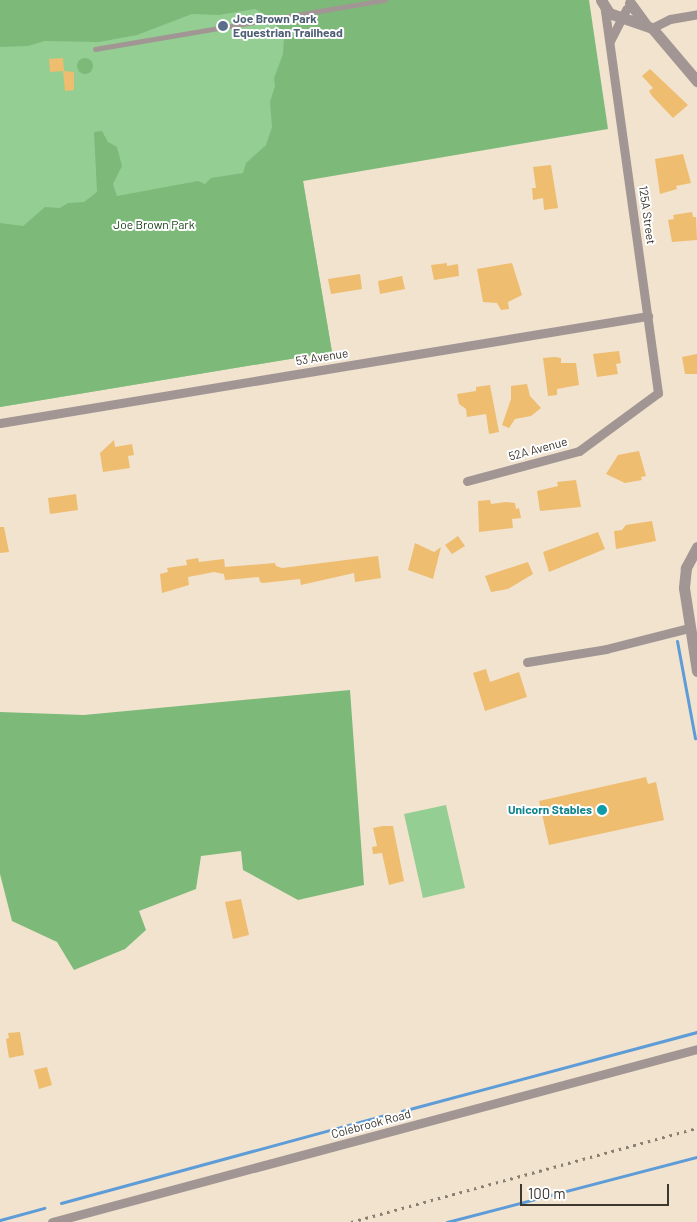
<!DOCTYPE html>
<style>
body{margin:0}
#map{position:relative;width:697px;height:1222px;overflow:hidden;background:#f1e3ce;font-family:Barlow,sans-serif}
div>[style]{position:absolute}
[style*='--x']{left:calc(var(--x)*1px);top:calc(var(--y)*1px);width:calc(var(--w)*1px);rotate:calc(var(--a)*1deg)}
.green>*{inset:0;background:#95ce92}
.forest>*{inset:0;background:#7dba7a}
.round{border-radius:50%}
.stream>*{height:3px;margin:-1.5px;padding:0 1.5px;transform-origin:1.5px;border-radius:1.5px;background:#5e9cd8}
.building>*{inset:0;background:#eebd70}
.service>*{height:4.5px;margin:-2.25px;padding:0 2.25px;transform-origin:2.25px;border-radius:2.25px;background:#a19693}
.minor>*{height:9px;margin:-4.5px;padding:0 4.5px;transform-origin:4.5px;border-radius:4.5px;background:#a19693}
.tertiary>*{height:11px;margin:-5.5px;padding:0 5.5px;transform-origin:5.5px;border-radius:5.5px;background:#a19693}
.rail>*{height:3px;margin-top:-1.5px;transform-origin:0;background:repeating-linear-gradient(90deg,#887f72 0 2.5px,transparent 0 7.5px)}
.dots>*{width:14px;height:14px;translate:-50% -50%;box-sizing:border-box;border:2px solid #fff;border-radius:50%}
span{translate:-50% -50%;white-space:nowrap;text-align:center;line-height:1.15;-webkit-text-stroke:4px #fff;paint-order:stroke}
.service-label{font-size:12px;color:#4e5e75;font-weight:700}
.left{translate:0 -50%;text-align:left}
.street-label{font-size:12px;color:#3c372f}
.park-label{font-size:12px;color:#133e13}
.culture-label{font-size:12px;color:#0d838f;font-weight:700}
.right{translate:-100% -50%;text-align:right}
.scale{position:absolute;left:520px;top:1184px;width:149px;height:22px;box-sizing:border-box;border:2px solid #3c372f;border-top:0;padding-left:6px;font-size:15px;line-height:18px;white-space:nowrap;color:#3c372f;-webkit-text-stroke:4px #fff;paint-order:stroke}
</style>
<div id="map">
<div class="green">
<i style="clip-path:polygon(0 0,589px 0,303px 181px,332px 352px,0 407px)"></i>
<i style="clip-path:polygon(446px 805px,465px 888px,423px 898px,404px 814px)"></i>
</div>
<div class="forest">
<i style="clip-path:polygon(0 0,589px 0,608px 129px,303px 181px,332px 352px,0 407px,0 223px,23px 226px,45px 207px,60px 208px,68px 203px,84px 202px,97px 192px,94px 132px,102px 131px,108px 142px,117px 147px,122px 166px,113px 184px,117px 196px,198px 181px,205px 184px,211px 178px,243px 173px,246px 163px,266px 145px,272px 127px,270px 102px,275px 86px,274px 78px,283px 54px,284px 36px,271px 18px,255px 9px,219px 15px,192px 14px,137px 35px,99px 42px,45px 41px,28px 46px,0 47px)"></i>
<i class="round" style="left:77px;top:58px;width:16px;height:16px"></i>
<i style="clip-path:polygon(350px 690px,364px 885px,298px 900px,243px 870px,241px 851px,201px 856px,196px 889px,139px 911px,146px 930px,125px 949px,74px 970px,57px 942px,12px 921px,0 874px,0 712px,84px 715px)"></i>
</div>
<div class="stream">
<i style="--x:677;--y:641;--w:99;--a:79.5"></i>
<i style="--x:402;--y:1111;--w:305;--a:-15"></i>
<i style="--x:61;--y:1203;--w:339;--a:-15.2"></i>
<i style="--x:0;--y:1220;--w:46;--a:-15.3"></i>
<i style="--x:447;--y:1222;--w:258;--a:-14.6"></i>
</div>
<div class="building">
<i style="clip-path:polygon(63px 58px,64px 71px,74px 72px,74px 90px,65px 91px,63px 71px,50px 72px,49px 59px)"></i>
<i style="clip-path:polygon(650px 69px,688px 105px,673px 118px,652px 96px,649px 91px,653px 88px,642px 76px)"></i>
<i style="clip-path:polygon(683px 154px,691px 183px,676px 186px,677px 189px,660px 194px,655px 159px)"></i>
<i style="clip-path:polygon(551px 165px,558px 208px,544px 210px,543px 198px,533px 200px,532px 188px,536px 188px,533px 167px)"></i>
<i style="clip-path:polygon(692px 212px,693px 217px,696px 217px,697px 240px,672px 242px,668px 220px,674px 219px,673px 215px)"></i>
<i style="clip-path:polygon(447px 263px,447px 266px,458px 264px,459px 276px,434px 280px,431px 265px)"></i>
<i style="clip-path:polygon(512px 263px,522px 295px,508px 302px,509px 309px,501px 310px,497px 303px,483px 302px,477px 269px)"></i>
<i style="clip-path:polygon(360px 274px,362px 289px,331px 294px,328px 279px)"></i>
<i style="clip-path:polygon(402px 276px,405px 289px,380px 294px,378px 281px)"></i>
<i style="clip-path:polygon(619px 351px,621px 363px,616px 364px,618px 374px,597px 377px,593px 354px)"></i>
<i style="clip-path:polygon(697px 354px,697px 374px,685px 374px,682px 357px)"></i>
<i style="clip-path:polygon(555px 357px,561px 358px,561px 363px,576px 363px,579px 385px,557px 389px,557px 395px,548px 396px,543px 358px)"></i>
<i style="clip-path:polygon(527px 384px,530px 396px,541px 408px,531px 416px,515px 419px,509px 428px,502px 425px,511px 399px,511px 386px)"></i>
<i style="clip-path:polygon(490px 385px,499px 432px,489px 434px,486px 414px,467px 417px,466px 409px,459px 404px,457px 394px,476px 391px,476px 387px)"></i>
<i style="clip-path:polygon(114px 440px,115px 447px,132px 444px,134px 455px,128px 456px,130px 468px,103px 472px,100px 453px)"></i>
<i style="clip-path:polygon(639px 451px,646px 476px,641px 477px,642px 480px,625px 483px,606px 474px,618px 455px)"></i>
<i style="clip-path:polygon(576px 480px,581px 507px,540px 511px,537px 491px,558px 486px,557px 482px)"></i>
<i style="clip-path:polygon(76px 494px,78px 510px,50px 514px,48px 498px)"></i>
<i style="clip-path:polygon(490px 500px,491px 504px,506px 502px,515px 503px,516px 509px,519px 508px,521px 518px,512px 519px,513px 528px,479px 532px,478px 501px)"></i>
<i style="clip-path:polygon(652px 521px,656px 541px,616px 549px,614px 531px,622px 530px,626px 525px)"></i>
<i style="clip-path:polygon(0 527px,4px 527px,9px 552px,0 553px)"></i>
<i style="clip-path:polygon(598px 532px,605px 549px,549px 572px,543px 552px)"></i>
<i style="clip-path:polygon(458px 536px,465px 546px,452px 554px,445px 545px)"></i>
<i style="clip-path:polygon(415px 543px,434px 552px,441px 547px,433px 579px,408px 570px)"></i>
<i style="clip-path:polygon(378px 556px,381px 578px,355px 582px,354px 573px,301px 585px,300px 579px,263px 583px,260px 582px,259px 577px,225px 580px,224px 574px,214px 572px,188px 577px,189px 585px,162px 593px,160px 574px,168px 572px,167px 568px,187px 565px,186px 560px,198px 558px,199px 562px,224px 559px,225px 567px,275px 563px,276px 566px,282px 568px)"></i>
<i style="clip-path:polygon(528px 562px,533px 574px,508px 589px,491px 592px,485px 576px)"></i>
<i style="clip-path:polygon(486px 669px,490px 682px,519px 672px,527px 697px,485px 711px,473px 673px)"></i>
<i style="clip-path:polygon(646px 777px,648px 784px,656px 782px,664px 820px,549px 845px,539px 801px)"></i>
<i style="clip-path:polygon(383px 826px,393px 826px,404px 881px,389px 885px,382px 853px,373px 854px,372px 847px,377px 846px,373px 828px)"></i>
<i style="clip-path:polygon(241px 899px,249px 935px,233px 939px,225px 902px)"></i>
<i style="clip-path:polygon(20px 1032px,24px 1055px,9px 1058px,6px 1039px,9px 1038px,8px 1033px)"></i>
<i style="clip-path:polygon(47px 1067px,52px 1085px,39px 1089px,34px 1070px)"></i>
</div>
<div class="service">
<i style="--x:95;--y:49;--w:294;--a:-9.6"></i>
</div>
<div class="minor">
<i style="--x:652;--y:28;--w:20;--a:-27"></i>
<i style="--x:670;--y:19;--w:27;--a:-10"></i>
<i style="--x:610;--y:41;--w:36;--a:-63"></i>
<i style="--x:0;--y:423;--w:657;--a:-9.38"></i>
<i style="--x:467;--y:481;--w:116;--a:-15"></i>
<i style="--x:579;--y:451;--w:98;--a:-36.3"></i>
<i style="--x:658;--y:393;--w:387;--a:-97.9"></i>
<i style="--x:527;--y:662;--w:80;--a:-9.3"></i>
<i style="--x:606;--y:649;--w:86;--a:-14.2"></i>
<i style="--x:52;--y:1222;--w:668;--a:-15.01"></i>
</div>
<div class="tertiary">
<i style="--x:601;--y:0;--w:15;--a:58"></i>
<i style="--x:609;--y:13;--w:46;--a:19.2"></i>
<i style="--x:652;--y:28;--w:70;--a:49.7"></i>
<i style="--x:630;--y:3;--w:26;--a:54"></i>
<i style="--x:697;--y:547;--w:24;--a:118"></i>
<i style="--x:686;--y:568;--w:20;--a:96"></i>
<i style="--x:684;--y:588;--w:84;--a:81.1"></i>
</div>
<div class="rail">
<i style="--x:351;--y:1222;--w:359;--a:-15.2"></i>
</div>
<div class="dots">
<i style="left:223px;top:26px;background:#5c6f8a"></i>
<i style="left:602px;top:810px;background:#0f9aa8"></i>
</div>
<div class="service-label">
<span class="left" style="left:233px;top:26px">Joe Brown Park<br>Equestrian Trailhead</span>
</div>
<div class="street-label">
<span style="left:647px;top:215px;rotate:82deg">125A Street</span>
<span style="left:322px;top:357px;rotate:-9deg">53 Avenue</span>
<span style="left:538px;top:449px;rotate:-15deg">52A Avenue</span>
<span style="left:371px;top:1124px;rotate:-15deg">Colebrook Road</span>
</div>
<div class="park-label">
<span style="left:154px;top:225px">Joe Brown Park</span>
</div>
<div class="culture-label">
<span class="right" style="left:592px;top:810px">Unicorn Stables</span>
</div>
<div class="scale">100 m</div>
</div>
